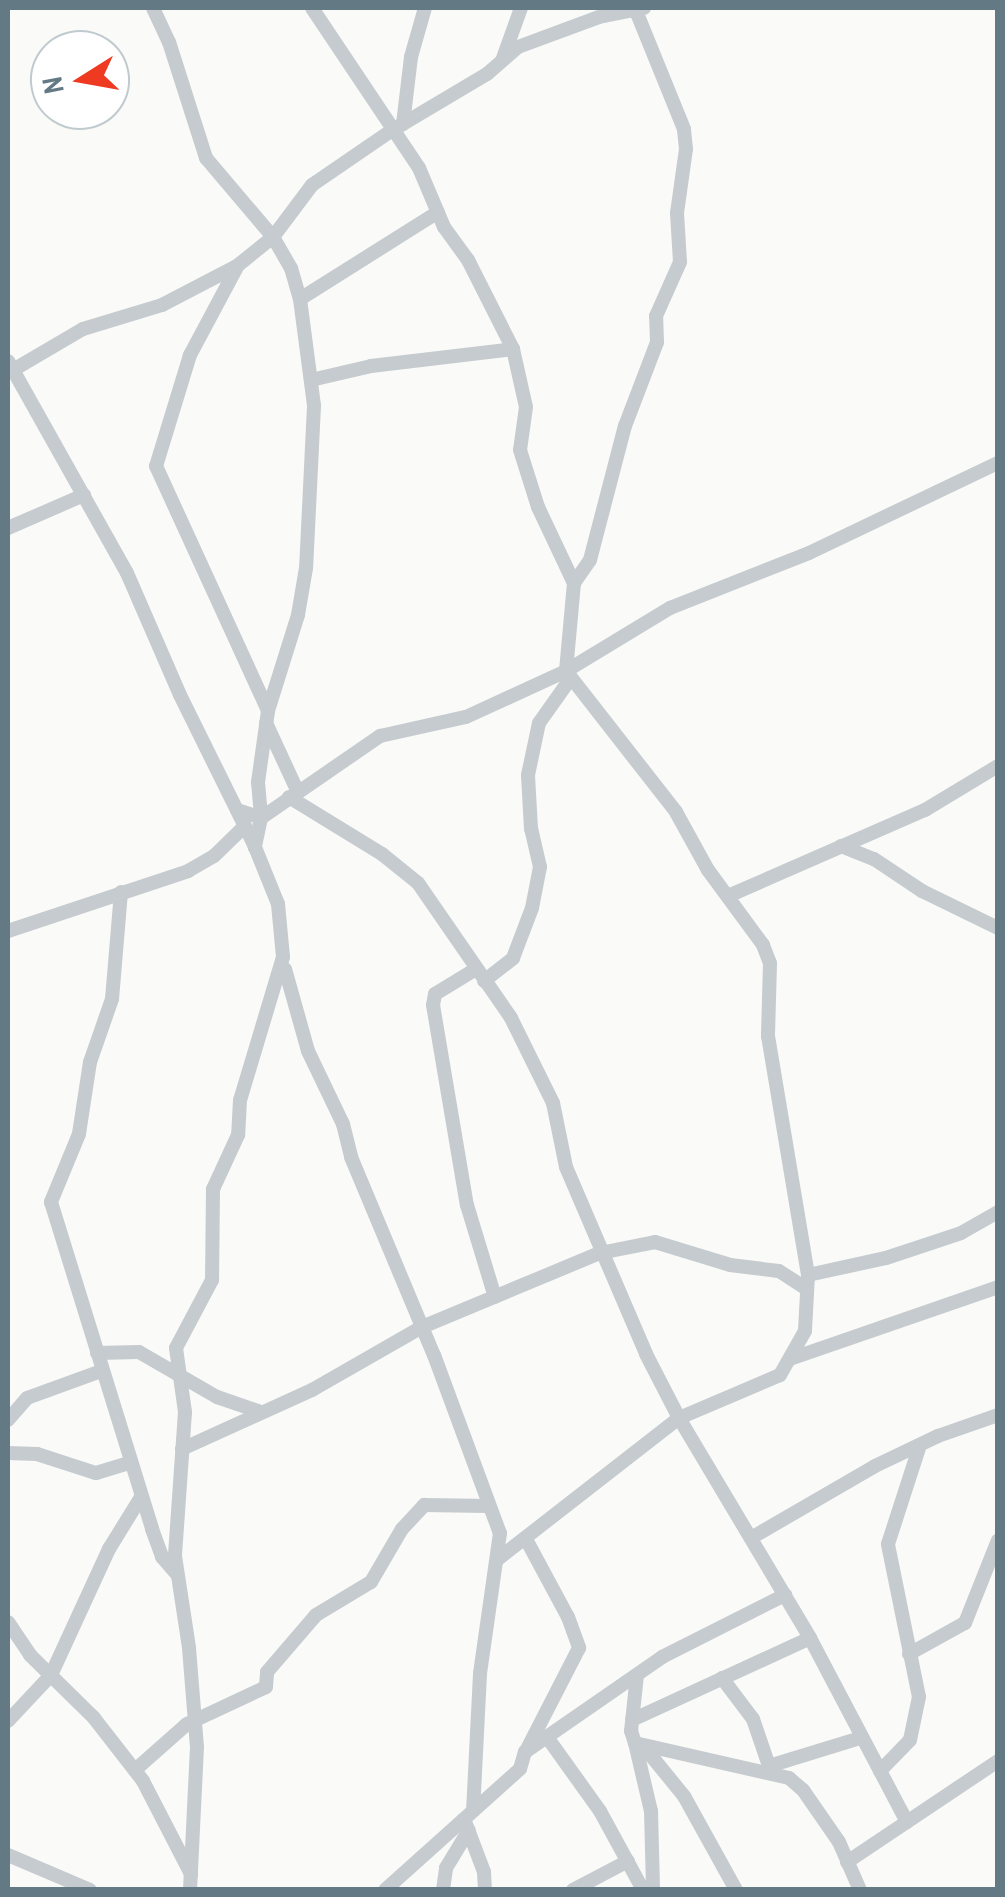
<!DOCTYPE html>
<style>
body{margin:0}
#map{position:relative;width:1005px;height:1897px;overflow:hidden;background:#fafaf8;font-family:"Archivo Narrow",sans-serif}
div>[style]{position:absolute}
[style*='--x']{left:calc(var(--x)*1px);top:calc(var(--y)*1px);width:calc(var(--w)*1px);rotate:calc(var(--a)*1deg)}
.minor>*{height:14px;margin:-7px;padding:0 7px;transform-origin:7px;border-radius:7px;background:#c5cbce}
span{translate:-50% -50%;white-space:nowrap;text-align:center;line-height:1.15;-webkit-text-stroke:10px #fff;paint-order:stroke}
.frame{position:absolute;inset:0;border:10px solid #637a85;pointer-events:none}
.north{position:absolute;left:30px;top:30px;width:100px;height:100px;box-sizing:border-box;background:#fff;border:2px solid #c1cace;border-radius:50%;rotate:259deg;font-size:28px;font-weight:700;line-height:40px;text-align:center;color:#637a85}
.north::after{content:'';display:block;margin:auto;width:35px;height:45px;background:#ef3a22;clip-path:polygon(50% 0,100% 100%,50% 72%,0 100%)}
</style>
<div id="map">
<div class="minor">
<i style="--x:153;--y:8;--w:38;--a:65"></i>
<i style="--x:169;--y:42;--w:122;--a:72.3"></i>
<i style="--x:206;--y:158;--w:104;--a:49.7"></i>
<i style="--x:273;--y:237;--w:36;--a:60"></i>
<i style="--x:291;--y:268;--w:32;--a:74"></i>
<i style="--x:300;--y:299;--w:108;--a:82.5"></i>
<i style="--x:314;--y:406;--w:162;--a:92.8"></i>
<i style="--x:306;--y:568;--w:48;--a:99.7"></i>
<i style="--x:298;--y:615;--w:101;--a:107.4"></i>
<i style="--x:268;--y:711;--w:72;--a:98"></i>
<i style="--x:258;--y:782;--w:36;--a:85"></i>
<i style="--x:261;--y:818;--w:30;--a:102"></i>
<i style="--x:255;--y:847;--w:61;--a:68"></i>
<i style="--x:278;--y:904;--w:53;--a:84.6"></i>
<i style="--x:283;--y:957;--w:149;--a:106.7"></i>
<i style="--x:240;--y:1100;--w:35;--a:93"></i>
<i style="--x:238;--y:1135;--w:60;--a:114.8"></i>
<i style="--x:213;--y:1189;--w:91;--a:90.6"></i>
<i style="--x:212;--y:1280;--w:77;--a:117.9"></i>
<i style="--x:176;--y:1348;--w:65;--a:82"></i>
<i style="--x:185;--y:1412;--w:144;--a:94"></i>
<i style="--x:175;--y:1556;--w:93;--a:81.3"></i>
<i style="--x:189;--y:1648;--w:99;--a:85.4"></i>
<i style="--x:197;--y:1747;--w:143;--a:92.8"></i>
<i style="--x:312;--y:8;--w:192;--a:56.2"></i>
<i style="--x:419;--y:168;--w:64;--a:67"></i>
<i style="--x:444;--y:227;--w:41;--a:54"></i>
<i style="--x:468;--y:260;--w:100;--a:63.2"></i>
<i style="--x:513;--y:349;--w:59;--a:77.4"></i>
<i style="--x:526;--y:407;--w:43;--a:97.9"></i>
<i style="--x:520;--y:450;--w:60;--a:72.5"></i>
<i style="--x:538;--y:507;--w:84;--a:64.7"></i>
<i style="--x:574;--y:583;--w:88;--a:95.2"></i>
<i style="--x:566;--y:671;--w:179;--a:52"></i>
<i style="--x:676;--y:812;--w:66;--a:61.1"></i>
<i style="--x:708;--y:870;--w:93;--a:53.7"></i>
<i style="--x:763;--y:945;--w:19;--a:69"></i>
<i style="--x:770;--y:963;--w:73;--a:91.6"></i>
<i style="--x:768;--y:1036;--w:242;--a:80.5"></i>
<i style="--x:808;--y:1275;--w:56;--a:93.1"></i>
<i style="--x:805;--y:1331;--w:51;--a:119.6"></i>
<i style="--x:780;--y:1375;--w:110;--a:156.9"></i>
<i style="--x:679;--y:1418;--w:229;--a:142.1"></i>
<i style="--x:503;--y:58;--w:53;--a:-70.2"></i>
<i style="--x:403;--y:124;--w:67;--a:-83.2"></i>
<i style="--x:411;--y:57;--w:51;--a:-74.1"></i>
<i style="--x:237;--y:267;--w:100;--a:118.1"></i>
<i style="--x:190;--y:355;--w:116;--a:107"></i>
<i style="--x:156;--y:466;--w:269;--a:65.4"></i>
<i style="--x:300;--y:299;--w:163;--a:-32.2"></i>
<i style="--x:8;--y:361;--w:243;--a:60.7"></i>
<i style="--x:127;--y:573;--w:133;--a:66.5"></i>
<i style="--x:180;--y:695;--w:167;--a:63.7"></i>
<i style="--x:13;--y:370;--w:81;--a:-30.4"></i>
<i style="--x:83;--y:329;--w:83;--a:-16.9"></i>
<i style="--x:162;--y:305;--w:85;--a:-27.5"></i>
<i style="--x:237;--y:266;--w:46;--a:-38.9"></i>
<i style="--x:273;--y:237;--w:65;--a:-53.1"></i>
<i style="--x:312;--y:185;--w:96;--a:-34.4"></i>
<i style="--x:391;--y:131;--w:112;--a:-30.7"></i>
<i style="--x:487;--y:74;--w:41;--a:-41.1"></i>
<i style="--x:518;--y:47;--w:86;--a:-20.3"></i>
<i style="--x:599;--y:17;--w:46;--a:-11.3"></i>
<i style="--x:311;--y:380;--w:62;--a:-13.1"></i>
<i style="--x:371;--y:366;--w:143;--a:-6.8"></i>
<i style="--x:8;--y:528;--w:83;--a:-23.5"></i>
<i style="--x:574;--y:583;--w:28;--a:-55"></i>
<i style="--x:590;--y:560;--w:138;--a:-75.4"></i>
<i style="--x:625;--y:426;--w:90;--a:-69.1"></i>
<i style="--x:657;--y:342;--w:26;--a:-92"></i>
<i style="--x:656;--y:316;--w:59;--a:-66"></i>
<i style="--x:680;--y:262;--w:49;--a:-93.5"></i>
<i style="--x:677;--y:213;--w:65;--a:-82"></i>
<i style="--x:686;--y:149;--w:20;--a:-96"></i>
<i style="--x:684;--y:129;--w:127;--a:-112.1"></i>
<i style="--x:266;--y:723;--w:74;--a:65.2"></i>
<i style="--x:289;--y:797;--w:109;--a:31.5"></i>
<i style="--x:382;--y:854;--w:46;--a:38.9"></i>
<i style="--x:418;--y:883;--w:164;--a:55.4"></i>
<i style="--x:511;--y:1018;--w:95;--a:63.7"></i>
<i style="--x:553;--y:1103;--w:65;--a:78.5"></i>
<i style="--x:566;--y:1167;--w:203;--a:66.8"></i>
<i style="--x:646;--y:1354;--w:72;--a:62.7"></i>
<i style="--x:679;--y:1418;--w:256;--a:59.2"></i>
<i style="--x:810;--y:1638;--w:208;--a:62.2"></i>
<i style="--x:237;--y:810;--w:25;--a:18"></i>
<i style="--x:261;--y:818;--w:145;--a:-34.6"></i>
<i style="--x:380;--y:736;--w:88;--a:-12.5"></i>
<i style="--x:466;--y:717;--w:110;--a:-24.7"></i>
<i style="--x:566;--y:671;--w:122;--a:-31.2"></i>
<i style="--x:670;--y:608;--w:149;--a:-21.6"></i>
<i style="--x:809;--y:553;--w:209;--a:-25.5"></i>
<i style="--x:841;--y:846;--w:35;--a:22"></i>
<i style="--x:874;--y:859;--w:58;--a:33.7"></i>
<i style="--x:922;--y:891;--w:85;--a:26"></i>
<i style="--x:121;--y:892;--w:107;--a:94.8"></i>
<i style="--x:112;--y:999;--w:67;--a:109.2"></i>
<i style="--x:90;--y:1062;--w:73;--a:98.7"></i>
<i style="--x:79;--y:1134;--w:74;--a:112.4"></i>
<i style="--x:51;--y:1202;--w:342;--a:72.8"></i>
<i style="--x:152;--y:1529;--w:30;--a:70"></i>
<i style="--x:162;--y:1557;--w:21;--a:49"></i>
<i style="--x:728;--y:896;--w:215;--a:-23.6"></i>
<i style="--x:925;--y:810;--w:85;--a:-31.1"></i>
<i style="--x:8;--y:931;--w:190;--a:-18.4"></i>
<i style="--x:188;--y:871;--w:30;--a:-30"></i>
<i style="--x:214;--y:856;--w:43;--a:-44.1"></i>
<i style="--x:285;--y:969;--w:85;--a:74.3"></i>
<i style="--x:308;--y:1051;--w:81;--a:64.4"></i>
<i style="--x:343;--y:1124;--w:34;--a:76"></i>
<i style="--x:351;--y:1157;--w:215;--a:67.3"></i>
<i style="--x:434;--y:1355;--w:190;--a:69.7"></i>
<i style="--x:500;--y:1533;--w:142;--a:98.1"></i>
<i style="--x:480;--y:1674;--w:137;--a:92.9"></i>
<i style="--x:476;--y:969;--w:48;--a:148.6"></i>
<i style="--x:435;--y:994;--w:11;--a:100"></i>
<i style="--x:433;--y:1005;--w:203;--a:80.4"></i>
<i style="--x:467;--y:1205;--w:96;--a:73.1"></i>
<i style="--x:484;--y:981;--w:37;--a:-38"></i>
<i style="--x:513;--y:958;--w:53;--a:-69.2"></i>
<i style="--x:532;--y:908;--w:42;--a:-79"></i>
<i style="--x:540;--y:867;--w:39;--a:-103"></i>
<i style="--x:531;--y:829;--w:54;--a:-93.2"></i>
<i style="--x:528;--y:775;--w:53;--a:-78.1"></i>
<i style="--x:539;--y:723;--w:55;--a:-54.6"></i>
<i style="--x:808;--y:1275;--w:80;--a:-12.3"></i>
<i style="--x:886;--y:1258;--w:79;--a:-18.4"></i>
<i style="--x:961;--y:1233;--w:43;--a:-29.6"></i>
<i style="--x:97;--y:1353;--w:42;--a:-1.4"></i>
<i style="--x:139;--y:1352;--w:90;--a:30"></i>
<i style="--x:217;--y:1397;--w:46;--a:18.8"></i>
<i style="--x:790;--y:1359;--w:220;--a:-19.1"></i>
<i style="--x:8;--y:1420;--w:29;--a:-49"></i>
<i style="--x:27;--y:1398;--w:79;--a:-20"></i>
<i style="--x:182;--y:1449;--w:143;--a:-24.4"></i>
<i style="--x:312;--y:1390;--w:127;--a:-29.8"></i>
<i style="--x:422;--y:1327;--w:193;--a:-22.6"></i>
<i style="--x:600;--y:1253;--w:56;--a:-11.3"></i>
<i style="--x:655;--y:1242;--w:78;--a:17"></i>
<i style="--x:730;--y:1265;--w:49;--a:7"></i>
<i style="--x:779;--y:1271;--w:33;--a:33"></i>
<i style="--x:8;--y:1453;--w:29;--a:2"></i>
<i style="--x:37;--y:1454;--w:62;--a:17.9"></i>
<i style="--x:96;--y:1473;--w:37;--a:-17"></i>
<i style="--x:751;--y:1538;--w:143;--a:-30.1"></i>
<i style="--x:875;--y:1466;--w:70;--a:-25.5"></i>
<i style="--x:938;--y:1436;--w:64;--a:-19.3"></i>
<i style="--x:527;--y:1541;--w:86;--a:61.7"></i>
<i style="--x:568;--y:1617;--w:33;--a:70"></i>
<i style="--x:579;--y:1648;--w:114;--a:117.2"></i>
<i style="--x:8;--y:1622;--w:40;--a:56"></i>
<i style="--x:30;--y:1655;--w:90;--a:44.5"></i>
<i style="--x:94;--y:1718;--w:80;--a:52.1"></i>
<i style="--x:143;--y:1781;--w:105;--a:62.7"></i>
<i style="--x:909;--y:1654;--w:64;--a:-29"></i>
<i style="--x:965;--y:1623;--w:89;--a:-68.3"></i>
<i style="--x:637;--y:1675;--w:56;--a:96.1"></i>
<i style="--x:631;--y:1731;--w:13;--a:72"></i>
<i style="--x:635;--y:1743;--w:158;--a:12.8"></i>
<i style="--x:789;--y:1778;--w:18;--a:41"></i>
<i style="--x:803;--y:1790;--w:63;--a:55.3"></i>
<i style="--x:839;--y:1842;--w:52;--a:66.4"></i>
<i style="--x:722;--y:1678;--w:51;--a:52.9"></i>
<i style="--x:753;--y:1719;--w:56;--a:71.2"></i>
<i style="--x:632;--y:1720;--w:196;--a:-24.7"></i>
<i style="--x:8;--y:1721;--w:63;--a:-46.9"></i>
<i style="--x:51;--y:1675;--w:139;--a:-65.3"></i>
<i style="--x:109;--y:1549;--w:61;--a:-58.4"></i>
<i style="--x:547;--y:1737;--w:91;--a:54.4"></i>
<i style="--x:600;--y:1811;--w:90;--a:61.4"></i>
<i style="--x:635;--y:1743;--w:70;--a:76.8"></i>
<i style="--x:651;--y:1811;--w:79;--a:88.5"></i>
<i style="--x:644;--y:1747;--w:63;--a:50.8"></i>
<i style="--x:684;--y:1796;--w:107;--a:61"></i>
<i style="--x:769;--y:1766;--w:95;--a:-17.1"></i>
<i style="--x:135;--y:1770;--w:69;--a:-41.5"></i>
<i style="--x:187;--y:1724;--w:87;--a:-25.1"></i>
<i style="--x:266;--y:1687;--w:15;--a:-86"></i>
<i style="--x:267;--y:1672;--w:75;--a:-49.3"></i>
<i style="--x:316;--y:1615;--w:64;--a:-31"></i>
<i style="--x:371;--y:1582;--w:61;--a:-59.7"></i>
<i style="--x:402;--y:1529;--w:33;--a:-47"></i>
<i style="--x:424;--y:1505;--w:65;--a:0.9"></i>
<i style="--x:880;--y:1771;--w:43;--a:-45.9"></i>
<i style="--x:910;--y:1740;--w:44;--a:-78.2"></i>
<i style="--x:919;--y:1697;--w:156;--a:-101.5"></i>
<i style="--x:888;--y:1544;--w:104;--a:-72.1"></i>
<i style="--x:464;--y:1819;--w:57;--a:69.3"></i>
<i style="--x:484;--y:1872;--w:18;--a:87"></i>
<i style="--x:8;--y:1855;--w:89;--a:23.1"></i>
<i style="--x:847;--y:1862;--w:182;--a:-33.8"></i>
<i style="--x:385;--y:1890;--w:181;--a:-41.9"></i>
<i style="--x:520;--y:1769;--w:18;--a:-74"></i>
<i style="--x:525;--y:1752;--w:167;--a:-34.7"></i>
<i style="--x:662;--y:1657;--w:138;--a:-26.8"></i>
<i style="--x:443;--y:1890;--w:22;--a:-82"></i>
<i style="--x:446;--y:1868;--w:44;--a:-58.8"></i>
<i style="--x:573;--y:1890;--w:62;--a:-27.8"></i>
</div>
<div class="frame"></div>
<div class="north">N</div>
</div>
